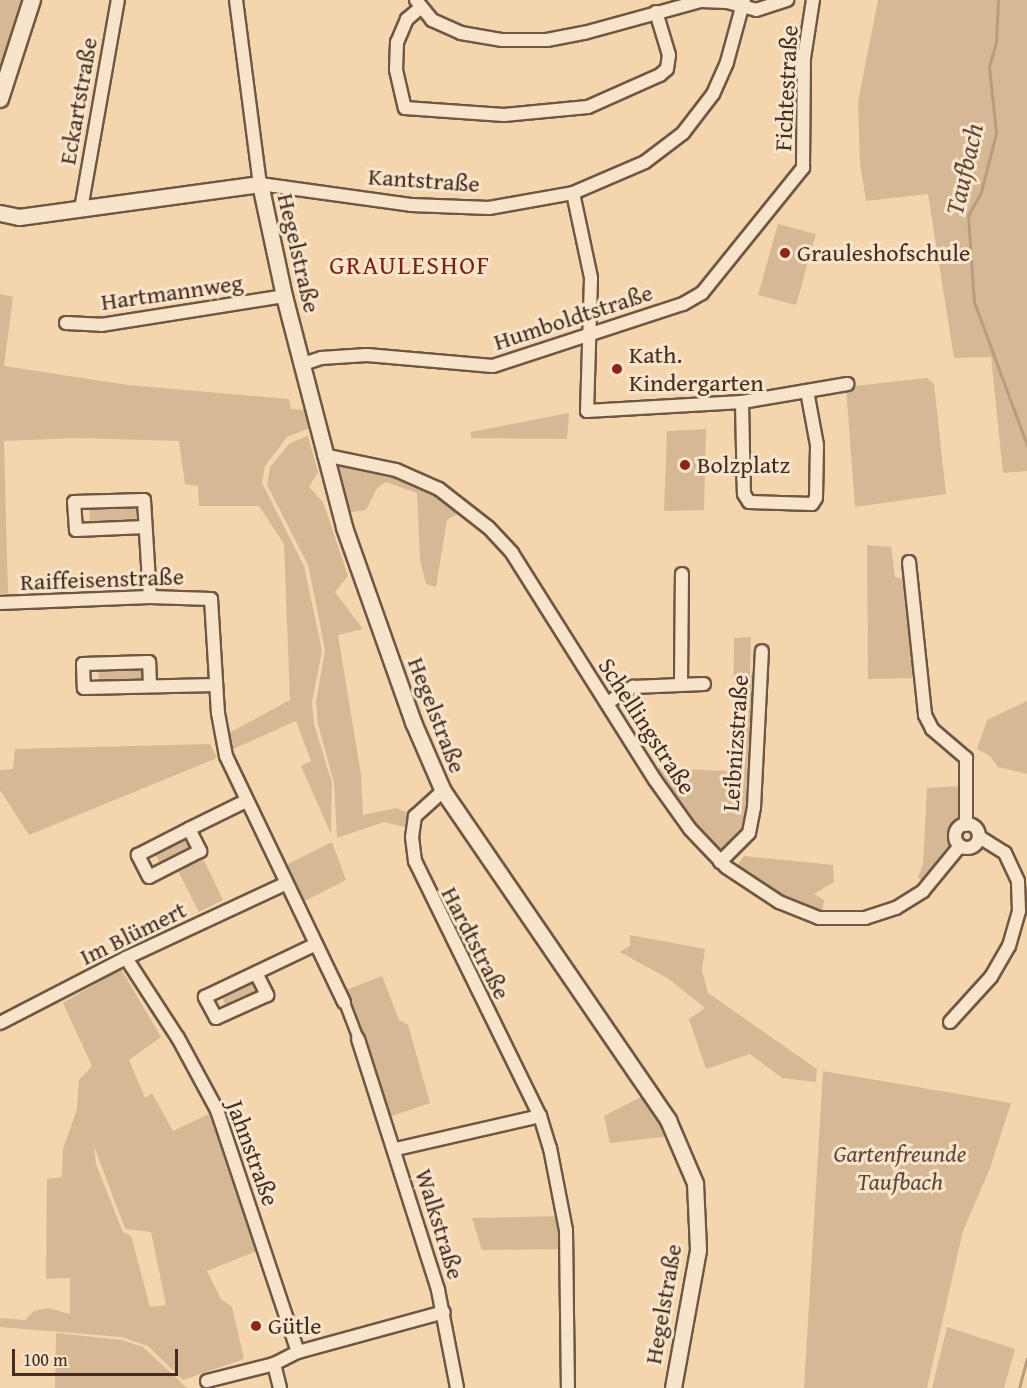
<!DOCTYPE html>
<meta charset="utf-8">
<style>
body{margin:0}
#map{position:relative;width:1027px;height:1388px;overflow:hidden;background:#f4d5ad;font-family:"Gentium Book Plus",serif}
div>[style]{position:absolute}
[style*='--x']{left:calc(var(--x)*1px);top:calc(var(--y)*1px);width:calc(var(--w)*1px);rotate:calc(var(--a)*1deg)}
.green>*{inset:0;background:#d6b895}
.stream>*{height:3px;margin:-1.5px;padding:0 1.5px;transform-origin:1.5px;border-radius:1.5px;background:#b89c7d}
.roads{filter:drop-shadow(2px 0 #6f5744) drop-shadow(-2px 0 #6f5744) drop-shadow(0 2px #6f5744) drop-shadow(0 -2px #6f5744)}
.pedestrian>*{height:9px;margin:-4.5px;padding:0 4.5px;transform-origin:4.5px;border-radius:4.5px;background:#f8e4ca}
.minor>*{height:12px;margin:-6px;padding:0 6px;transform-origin:6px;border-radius:6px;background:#f8e4ca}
.minor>.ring{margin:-6px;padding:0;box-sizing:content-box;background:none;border:12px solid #f8e4ca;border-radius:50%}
.tertiary>*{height:15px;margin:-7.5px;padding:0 7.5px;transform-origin:7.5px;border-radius:7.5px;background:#f8e4ca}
.secondary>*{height:16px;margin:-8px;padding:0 8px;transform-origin:8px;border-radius:8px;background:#f8e4ca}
.dots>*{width:16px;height:16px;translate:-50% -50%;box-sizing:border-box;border:3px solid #f8e4ca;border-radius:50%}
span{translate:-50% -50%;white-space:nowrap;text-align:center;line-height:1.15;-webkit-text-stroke:6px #f8e4ca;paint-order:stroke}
.street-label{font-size:24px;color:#432d21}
.poi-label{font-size:24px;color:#432d21}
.left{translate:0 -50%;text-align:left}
.park-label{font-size:24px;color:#604938;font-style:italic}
.water-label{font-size:26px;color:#604938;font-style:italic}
.neighbourhood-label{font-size:26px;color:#7a1f14;letter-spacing:1.5px}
.scale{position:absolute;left:12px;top:1349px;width:166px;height:27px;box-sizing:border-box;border:3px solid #432d21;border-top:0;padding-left:8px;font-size:18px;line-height:21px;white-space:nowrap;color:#432d21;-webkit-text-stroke:4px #f8e4ca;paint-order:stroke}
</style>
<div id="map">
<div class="green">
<i style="clip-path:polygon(0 0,23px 0,0 72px)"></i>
<i style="clip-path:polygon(878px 0,1027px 0,1027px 471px,1003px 473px,991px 357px,954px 358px,928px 194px,866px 201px,860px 163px,858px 102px)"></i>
<i style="clip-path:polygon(778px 224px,816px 234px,796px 305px,758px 295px)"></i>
<i style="clip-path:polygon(0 294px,13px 297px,4px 366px,128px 385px,289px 399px,291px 409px,308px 410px,312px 427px,287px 437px,265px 466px,262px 483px,304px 566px,322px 651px,312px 702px,314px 724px,332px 783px,331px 834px,301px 766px,311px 761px,296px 721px,231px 750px,229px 733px,290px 700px,284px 544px,259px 506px,199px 506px,198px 486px,185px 484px,179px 441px,77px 438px,4px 441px,8px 593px,0 594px)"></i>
<i style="clip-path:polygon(927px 378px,934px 384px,946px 494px,855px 507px,846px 387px)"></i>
<i style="clip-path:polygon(569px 413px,567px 439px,471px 438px,471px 432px)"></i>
<i style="clip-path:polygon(706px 429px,704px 510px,664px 511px,667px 431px)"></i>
<i style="clip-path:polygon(308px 436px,318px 472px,309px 487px,323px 502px,348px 576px,335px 592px,363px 629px,338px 635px,361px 775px,363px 815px,396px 808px,413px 815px,409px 828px,384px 822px,337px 838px,334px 783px,318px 724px,316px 702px,325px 650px,316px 603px,308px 565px,267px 485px,270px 467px,290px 443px)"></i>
<i style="clip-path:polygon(332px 463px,394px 475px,436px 495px,460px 512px,447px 520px,436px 587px,426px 584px,420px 560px,417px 493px,386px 482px,377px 488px,366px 510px,345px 513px)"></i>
<i style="clip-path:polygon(136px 505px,138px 521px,90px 524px,89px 506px)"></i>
<i style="clip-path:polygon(867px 545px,891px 547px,895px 577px,911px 581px,918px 678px,868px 679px)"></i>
<i style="clip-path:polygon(751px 637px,750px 675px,760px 676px,749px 833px,720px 862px,648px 768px,733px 771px,734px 638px)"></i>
<i style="clip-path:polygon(144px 666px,145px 682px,99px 684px,98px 667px)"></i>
<i style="clip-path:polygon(1027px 701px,1027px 774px,998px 767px,990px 756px,977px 749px,987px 720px)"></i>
<i style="clip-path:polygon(210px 744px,217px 758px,29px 835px,0 790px,0 770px,13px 769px,15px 749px)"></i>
<i style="clip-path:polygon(964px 786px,963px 822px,956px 826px,952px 837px,956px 846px,926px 883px,918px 878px,923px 864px,927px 788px)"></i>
<i style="clip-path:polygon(188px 832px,197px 850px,162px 868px,153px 849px)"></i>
<i style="clip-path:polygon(332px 842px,346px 880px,299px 904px,282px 867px)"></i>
<i style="clip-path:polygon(201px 854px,223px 900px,199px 912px,176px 867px)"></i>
<i style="clip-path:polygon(744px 856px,833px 865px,834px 882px,814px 894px,824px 900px,822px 915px,783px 900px,735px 869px)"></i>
<i style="clip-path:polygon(630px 935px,705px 949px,702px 970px,708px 993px,817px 1069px,816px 1082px,782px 1078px,750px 1054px,706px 1069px,689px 1019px,705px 1008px,669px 979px,620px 952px,630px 946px)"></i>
<i style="clip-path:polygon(evenodd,121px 969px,161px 1037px,129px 1060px,145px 1098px,152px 1093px,173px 1131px,217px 1110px,264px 1248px,207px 1271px,221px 1299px,232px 1307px,244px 1359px,183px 1380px,148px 1346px,122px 1337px,0 1327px,0 1318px,25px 1320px,34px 1311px,48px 1308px,70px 1314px,70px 1278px,46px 1279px,47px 1179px,62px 1177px,63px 1149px,77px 1109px,79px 1080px,92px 1066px,63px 1003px,121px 969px,94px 1146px,125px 1229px,151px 1232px,166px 1305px,150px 1307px,131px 1236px,123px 1232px,96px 1164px,94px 1146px)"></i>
<i style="clip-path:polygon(255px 976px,264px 993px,228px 1010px,220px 993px)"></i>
<i style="clip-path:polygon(382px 976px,399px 1020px,408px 1025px,430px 1103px,389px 1117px,341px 992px)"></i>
<i style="clip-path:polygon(823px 1071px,1011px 1103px,990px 1168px,963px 1231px,927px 1388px,804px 1388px)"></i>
<i style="clip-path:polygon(645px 1095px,671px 1136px,610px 1143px,604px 1116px)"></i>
<i style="clip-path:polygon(561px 1216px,563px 1249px,482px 1250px,472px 1218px)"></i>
<i style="clip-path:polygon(947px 1327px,1015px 1349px,1004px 1388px,932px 1388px)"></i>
<i style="clip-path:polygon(56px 1333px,122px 1340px,143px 1347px,187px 1388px,55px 1388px)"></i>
</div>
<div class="stream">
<i style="--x:998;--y:0;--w:42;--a:92.7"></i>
<i style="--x:996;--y:42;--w:26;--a:106"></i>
<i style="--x:989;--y:67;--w:66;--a:83.9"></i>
<i style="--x:996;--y:133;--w:61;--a:104.3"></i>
<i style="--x:981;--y:192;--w:26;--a:119"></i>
<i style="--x:968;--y:215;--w:87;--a:86.1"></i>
<i style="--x:974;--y:302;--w:153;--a:69.7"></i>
<i style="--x:1019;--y:1388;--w:30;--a:-75"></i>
</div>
<div class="roads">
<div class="pedestrian">
<i style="--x:344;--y:1002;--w:40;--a:69"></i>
</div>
<div class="minor">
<i style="--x:236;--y:0;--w:186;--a:82.6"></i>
<i style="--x:260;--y:184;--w:152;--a:7.9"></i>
<i style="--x:411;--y:205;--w:78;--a:2.2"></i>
<i style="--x:489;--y:208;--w:85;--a:-10.1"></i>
<i style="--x:573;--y:193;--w:78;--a:-23.3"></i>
<i style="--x:645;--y:162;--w:48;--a:-37.3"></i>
<i style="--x:683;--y:133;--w:49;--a:-52.4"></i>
<i style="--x:713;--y:94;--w:35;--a:-66"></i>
<i style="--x:727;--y:62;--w:64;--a:-74.7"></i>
<i style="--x:416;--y:0;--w:26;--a:51"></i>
<i style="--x:432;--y:20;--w:32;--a:24"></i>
<i style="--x:461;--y:33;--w:42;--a:9.7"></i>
<i style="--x:502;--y:40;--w:45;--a:0"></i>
<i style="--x:547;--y:40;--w:38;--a:-11"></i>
<i style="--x:584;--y:33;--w:121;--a:-15.3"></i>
<i style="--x:701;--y:1;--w:26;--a:2"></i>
<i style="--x:727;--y:2;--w:30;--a:15"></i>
<i style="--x:756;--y:10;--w:33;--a:-18"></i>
<i style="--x:419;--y:9;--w:16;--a:140"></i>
<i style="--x:407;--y:19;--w:25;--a:113"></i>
<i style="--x:397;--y:42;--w:28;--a:92"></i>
<i style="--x:396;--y:70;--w:39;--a:77"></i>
<i style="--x:405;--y:108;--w:99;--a:4"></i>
<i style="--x:504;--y:115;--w:84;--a:-5.4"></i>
<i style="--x:588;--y:107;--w:79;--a:-24"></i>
<i style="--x:660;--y:75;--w:9;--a:-41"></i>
<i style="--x:667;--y:69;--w:14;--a:-82"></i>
<i style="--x:669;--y:55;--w:45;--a:-106.8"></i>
<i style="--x:573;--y:193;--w:87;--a:78"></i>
<i style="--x:591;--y:278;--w:133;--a:91.7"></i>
<i style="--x:587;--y:411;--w:155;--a:-3.3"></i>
<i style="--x:742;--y:402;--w:107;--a:-9.7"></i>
<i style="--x:81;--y:209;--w:212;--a:-80"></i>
<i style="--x:66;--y:323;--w:35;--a:3"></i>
<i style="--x:101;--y:325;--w:185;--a:-9"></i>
<i style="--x:303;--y:364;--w:19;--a:-18"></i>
<i style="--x:321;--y:358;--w:46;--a:-3.7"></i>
<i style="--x:367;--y:355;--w:126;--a:5"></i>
<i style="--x:493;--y:366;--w:200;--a:-18.1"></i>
<i style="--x:683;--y:304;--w:22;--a:-30"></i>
<i style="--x:702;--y:293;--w:161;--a:-51.1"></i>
<i style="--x:803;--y:168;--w:110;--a:-89.5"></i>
<i style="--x:804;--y:58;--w:59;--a:-81.2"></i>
<i style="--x:742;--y:402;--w:92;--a:88.8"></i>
<i style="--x:744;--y:494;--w:9;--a:58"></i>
<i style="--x:749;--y:502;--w:63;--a:1.8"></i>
<i style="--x:812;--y:504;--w:7;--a:-56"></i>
<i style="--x:816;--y:498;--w:53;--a:-88.9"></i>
<i style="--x:817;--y:445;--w:55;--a:-100.5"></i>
<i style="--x:324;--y:455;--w:74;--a:11.8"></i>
<i style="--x:396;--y:470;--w:47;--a:23.8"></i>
<i style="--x:439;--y:489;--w:63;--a:38"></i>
<i style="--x:489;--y:528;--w:34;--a:47"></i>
<i style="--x:512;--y:553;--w:268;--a:57.8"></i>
<i style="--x:655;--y:780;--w:60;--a:54.5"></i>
<i style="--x:690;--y:829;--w:52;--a:46.5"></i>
<i style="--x:726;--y:867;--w:64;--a:33.4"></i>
<i style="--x:779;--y:902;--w:43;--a:21.8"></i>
<i style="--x:819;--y:918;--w:46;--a:0"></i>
<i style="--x:865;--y:918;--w:33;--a:-18"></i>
<i style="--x:896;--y:908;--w:32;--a:-32"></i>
<i style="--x:923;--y:891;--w:58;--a:-50.6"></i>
<i style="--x:145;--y:527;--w:69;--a:177.5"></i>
<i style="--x:76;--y:530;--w:28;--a:-94"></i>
<i style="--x:74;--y:502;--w:70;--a:-1.6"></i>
<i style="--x:144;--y:500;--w:97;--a:86.5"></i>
<i style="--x:909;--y:562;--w:154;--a:84"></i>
<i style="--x:925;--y:715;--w:16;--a:63"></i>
<i style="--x:932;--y:729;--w:45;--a:40.5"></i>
<i style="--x:966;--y:758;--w:67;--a:90"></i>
<i style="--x:0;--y:603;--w:150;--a:-2.3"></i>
<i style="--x:150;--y:597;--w:61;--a:1.9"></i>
<i style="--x:211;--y:599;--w:114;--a:86.5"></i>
<i style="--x:218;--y:713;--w:44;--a:79.5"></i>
<i style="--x:226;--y:756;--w:273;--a:64.4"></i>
<i style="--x:681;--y:684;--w:110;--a:-89.5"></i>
<i style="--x:150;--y:686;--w:24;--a:-92"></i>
<i style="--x:149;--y:662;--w:66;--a:178.3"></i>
<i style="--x:83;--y:664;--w:24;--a:88"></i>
<i style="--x:84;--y:688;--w:132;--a:-1.3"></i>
<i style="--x:607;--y:703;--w:31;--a:-32"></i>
<i style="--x:633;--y:687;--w:71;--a:-2.4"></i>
<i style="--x:443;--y:791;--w:38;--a:138"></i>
<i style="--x:415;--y:816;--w:21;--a:98"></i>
<i style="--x:412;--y:837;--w:24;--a:83"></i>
<i style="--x:415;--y:861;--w:284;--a:63.9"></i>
<i style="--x:540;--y:1116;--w:34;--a:73"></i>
<i style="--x:550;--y:1148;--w:84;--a:79"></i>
<i style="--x:566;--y:1230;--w:158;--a:89.3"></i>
<i class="ring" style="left:955px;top:824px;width:12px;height:12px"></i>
<i style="--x:189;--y:829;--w:25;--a:63"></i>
<i style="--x:200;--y:851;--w:57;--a:153"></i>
<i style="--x:149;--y:877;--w:25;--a:-117"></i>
<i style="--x:138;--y:855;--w:57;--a:-27"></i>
<i style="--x:189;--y:829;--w:64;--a:-26.2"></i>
<i style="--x:720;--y:862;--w:41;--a:-45"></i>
<i style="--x:749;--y:833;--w:26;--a:-79"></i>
<i style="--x:754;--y:807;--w:156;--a:-87.1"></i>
<i style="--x:126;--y:958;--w:95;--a:57"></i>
<i style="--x:178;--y:1038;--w:82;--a:61.6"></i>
<i style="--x:217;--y:1110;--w:255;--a:71.5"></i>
<i style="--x:256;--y:973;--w:25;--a:63"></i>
<i style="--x:267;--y:995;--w:56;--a:155.7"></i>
<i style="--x:216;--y:1018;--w:24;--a:-118"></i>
<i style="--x:205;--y:997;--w:123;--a:-25.5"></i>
<i style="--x:950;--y:1022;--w:61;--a:-47.7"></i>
<i style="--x:991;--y:977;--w:36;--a:-60"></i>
<i style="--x:1009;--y:946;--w:36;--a:-74"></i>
<i style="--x:1019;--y:911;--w:30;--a:-92"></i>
<i style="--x:1018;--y:881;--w:31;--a:-115"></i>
<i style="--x:1005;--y:853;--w:31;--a:-148"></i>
<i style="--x:0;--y:1023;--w:142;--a:-27.3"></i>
<i style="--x:126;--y:958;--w:175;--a:-25"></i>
<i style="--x:358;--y:1039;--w:263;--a:72.3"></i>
<i style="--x:438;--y:1290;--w:100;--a:79"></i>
<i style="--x:396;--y:1149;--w:148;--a:-12.9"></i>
<i style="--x:207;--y:1381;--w:69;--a:-14.2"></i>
<i style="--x:280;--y:1388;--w:25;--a:-104"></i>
<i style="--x:274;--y:1364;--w:27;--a:-27"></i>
<i style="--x:298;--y:1352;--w:151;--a:-15.3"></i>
</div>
<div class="tertiary">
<i style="--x:0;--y:213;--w:19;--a:12"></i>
<i style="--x:19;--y:217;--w:243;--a:-7.8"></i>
<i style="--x:260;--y:184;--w:115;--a:77.9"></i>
<i style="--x:284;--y:296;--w:239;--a:75.4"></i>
<i style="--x:344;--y:527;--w:207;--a:70.5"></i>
<i style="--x:413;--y:722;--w:75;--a:66.5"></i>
<i style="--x:443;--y:791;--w:399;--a:55.6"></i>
<i style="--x:668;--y:1120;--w:69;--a:66.8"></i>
<i style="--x:695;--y:1183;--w:67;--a:87.4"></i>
<i style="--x:698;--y:1250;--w:140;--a:100.3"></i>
</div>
<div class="secondary">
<i style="--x:0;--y:99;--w:104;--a:-72.1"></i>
</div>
</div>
<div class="dots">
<i style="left:785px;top:253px;background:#8f2418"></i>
<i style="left:617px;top:369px;background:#8f2418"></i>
<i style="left:685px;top:465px;background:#8f2418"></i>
<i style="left:256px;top:1326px;background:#8f2418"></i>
</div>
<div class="street-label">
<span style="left:786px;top:88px;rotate:-87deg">Fichtestraße</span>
<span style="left:78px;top:101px;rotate:-80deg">Eckartstraße</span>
<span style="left:424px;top:180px;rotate:4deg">Kantstraße</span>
<span style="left:299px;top:253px;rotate:77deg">Hegelstraße</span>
<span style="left:172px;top:292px;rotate:-8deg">Hartmannweg</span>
<span style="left:573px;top:317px;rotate:-18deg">Humboldtstraße</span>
<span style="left:102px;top:579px;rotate:-2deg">Raiffeisenstraße</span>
<span style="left:437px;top:715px;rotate:69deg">Hegelstraße</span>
<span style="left:647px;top:726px;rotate:57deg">Schellingstraße</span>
<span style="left:735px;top:743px;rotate:-86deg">Leibnizstraße</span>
<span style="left:133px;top:933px;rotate:-26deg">Im Blümert</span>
<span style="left:476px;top:943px;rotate:63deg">Hardtstraße</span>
<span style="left:253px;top:1153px;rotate:70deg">Jahnstraße</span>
<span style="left:440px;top:1224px;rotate:73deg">Walkstraße</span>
<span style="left:663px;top:1304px;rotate:-80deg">Hegelstraße</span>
</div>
<div class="poi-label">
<span class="left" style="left:797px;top:253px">Grauleshofschule</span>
<span class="left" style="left:629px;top:369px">Kath.<br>Kindergarten</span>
<span class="left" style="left:697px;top:465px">Bolzplatz</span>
<span class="left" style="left:268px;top:1326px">Gütle</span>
</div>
<div class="park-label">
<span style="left:900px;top:1168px">Gartenfreunde<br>Taufbach</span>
</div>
<div class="water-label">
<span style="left:964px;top:169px;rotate:-77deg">Taufbach</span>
</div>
<div class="neighbourhood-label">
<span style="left:410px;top:265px">GRAULESHOF</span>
</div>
<div class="scale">100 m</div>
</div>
